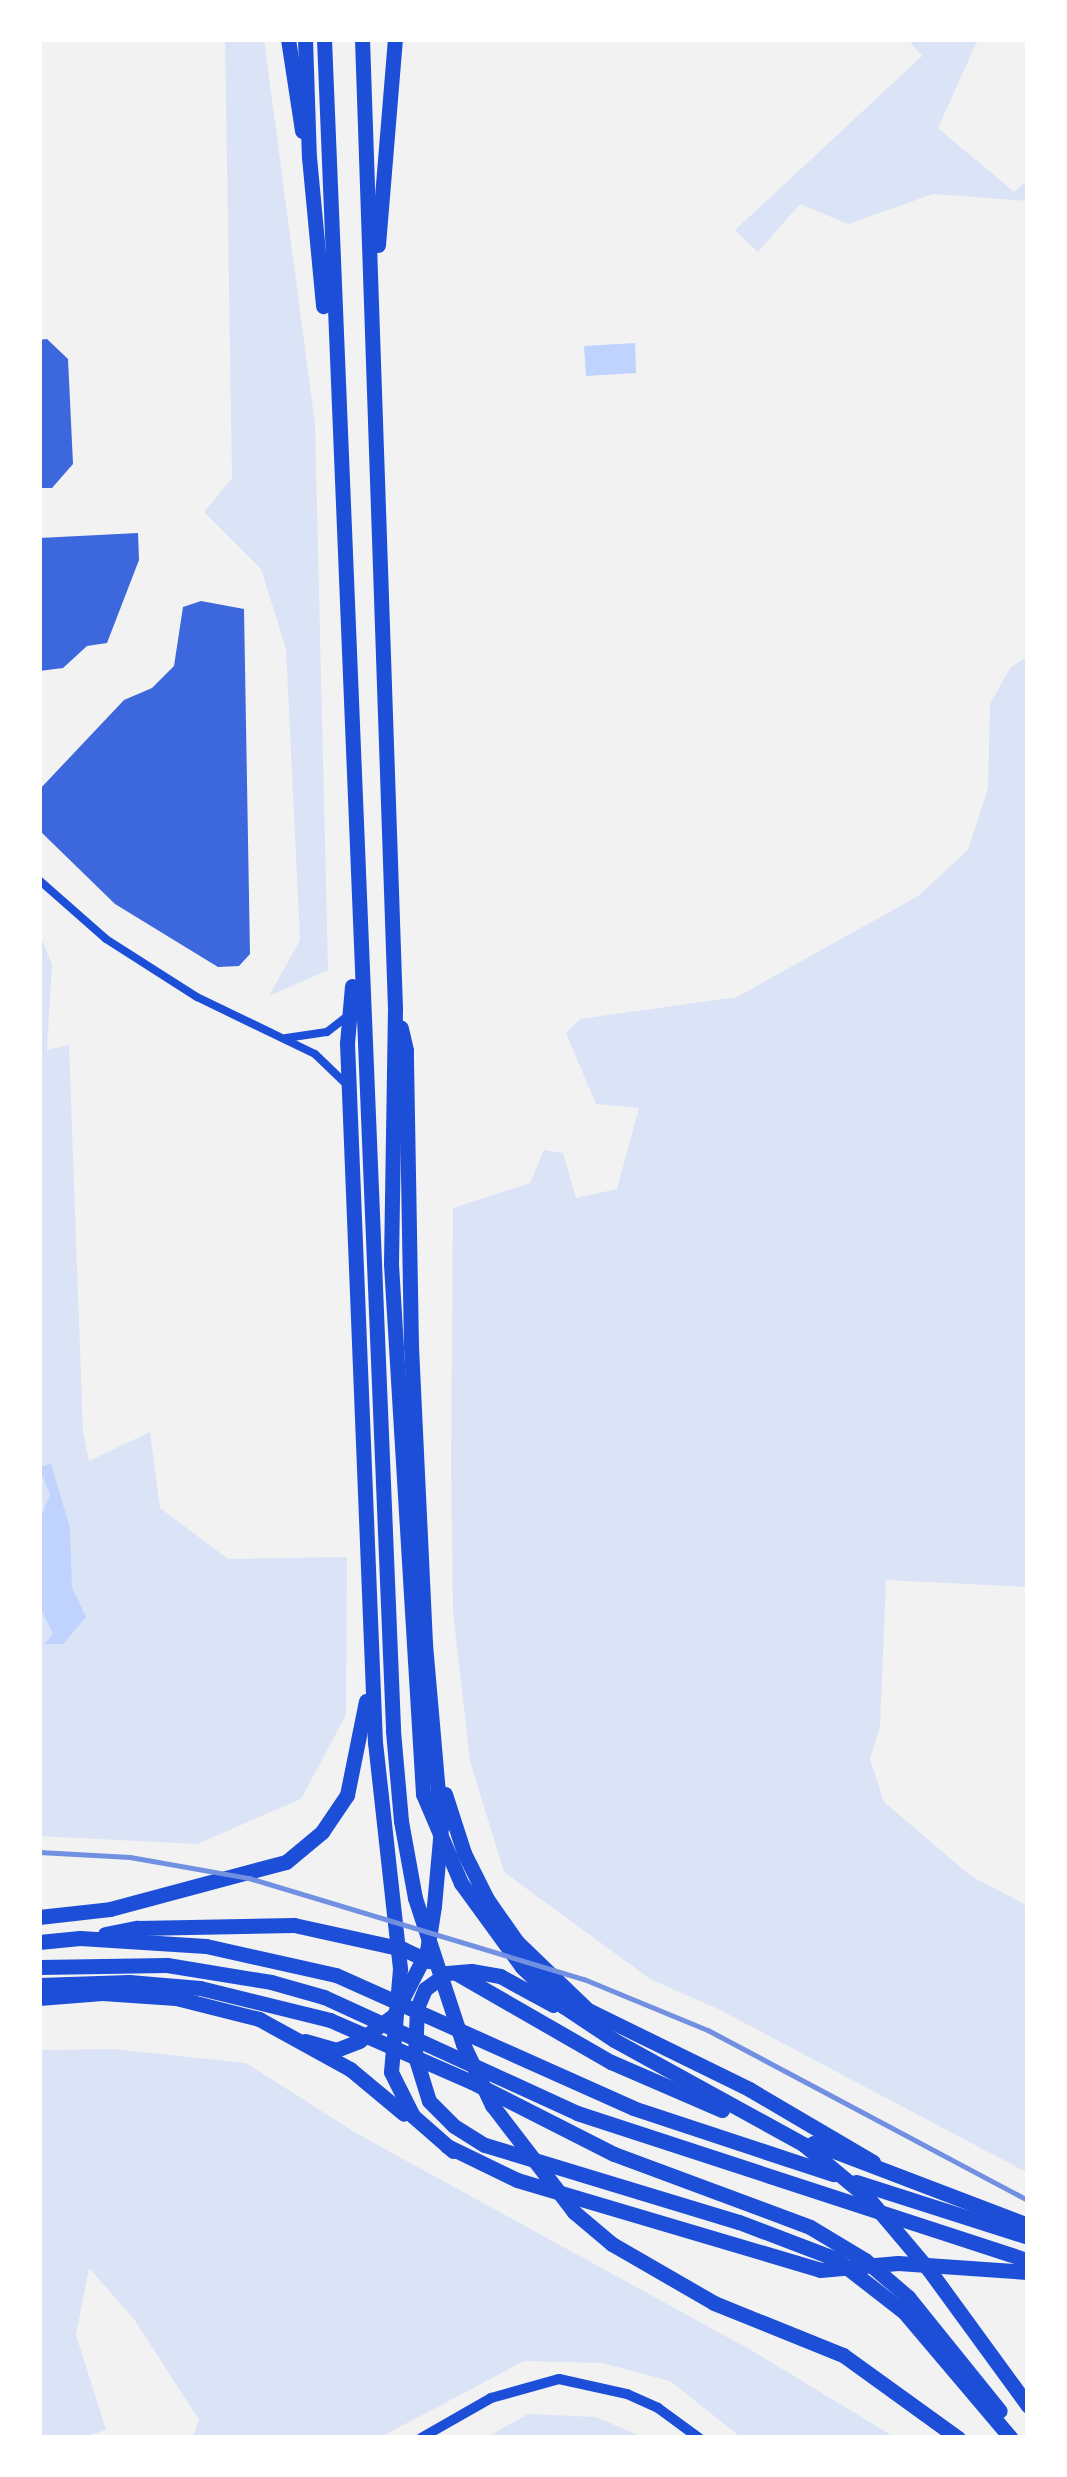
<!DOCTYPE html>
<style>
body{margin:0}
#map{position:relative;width:1067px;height:2477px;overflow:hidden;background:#f2f2f2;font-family:Rubik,sans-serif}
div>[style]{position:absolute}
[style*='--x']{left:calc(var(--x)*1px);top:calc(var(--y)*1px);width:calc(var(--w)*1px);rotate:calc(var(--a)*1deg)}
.green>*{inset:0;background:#dbe4f7}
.water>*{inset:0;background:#bfd3fe}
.building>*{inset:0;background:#3d67dc}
.minor>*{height:8px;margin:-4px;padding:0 4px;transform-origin:4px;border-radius:4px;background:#1d4ed8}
.tertiary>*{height:10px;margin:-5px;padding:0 5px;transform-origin:5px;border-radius:5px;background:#1d4ed8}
.motorway>*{height:15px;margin:-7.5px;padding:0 7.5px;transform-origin:7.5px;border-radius:7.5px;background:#1d4ed8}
.rail>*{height:4.5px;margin:-2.25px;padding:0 2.25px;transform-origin:2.25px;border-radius:2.25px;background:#7290e2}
span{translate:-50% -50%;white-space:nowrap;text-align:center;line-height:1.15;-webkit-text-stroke:10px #fff;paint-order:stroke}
.frame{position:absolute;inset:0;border:42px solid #fff;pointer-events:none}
</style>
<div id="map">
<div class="green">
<i style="clip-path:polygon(225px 39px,264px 39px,315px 424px,328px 970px,269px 996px,300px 940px,286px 649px,261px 569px,204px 512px,232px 478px)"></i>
<i style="clip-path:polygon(908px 39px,978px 39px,938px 128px,1014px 192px,1028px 179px,1028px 201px,933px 194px,848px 224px,800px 204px,758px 252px,735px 230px,922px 56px)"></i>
<i style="clip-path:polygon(1028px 656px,1028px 1587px,886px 1580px,880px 1727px,870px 1759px,884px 1802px,971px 1876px,1028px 1906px,1028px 2173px,718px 2009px,650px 1979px,504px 1872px,470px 1761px,453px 1612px,451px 1466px,453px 1208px,530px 1183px,544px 1150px,563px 1153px,576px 1198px,617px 1189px,639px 1108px,596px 1104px,566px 1033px,580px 1019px,737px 997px,918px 896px,968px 850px,988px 788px,990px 704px,1010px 668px)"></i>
<i style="clip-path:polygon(39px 932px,52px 965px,47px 1050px,69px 1045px,83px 1431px,89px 1461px,150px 1432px,160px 1508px,228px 1559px,347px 1557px,346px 1715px,301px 1799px,197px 1844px,39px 1836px)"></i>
<i style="clip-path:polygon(113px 2049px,246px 2063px,356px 2133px,749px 2349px,896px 2438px,742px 2438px,670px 2381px,602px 2363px,524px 2361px,379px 2438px,192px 2438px,199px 2420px,134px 2319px,89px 2268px,76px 2335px,106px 2430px,82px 2438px,39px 2438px,39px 2050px)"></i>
<i style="clip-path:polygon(528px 2414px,596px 2417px,645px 2438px,485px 2438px)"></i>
</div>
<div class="water">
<i style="clip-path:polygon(635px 343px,636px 373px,586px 376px,584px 346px)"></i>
<i style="clip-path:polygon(51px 1464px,70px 1528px,72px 1587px,86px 1617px,63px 1644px,44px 1644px,53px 1634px,39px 1605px,39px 1521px,50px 1495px,39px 1467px)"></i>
</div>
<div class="building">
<i style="clip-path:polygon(47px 339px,68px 359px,73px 464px,52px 488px,39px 488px,39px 340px)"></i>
<i style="clip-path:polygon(138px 533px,139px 560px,107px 643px,87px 646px,63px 668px,39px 671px,39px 538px)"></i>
<i style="clip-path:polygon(201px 601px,244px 609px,250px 954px,239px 966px,218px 967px,115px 904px,39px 830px,39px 790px,124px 700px,152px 688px,174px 666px,183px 607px)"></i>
</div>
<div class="minor">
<i style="--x:39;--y:880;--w:89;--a:41.4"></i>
<i style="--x:106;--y:939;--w:108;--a:32.5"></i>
<i style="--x:197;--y:997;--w:131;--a:25.8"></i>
<i style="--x:315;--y:1054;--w:42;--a:44"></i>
<i style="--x:286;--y:1038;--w:41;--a:-8.3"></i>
<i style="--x:327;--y:1032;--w:28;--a:-38"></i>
</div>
<div class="tertiary">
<i style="--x:421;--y:2438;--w:81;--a:-29.7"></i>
<i style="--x:491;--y:2398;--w:71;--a:-15.6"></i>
<i style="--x:559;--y:2379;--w:70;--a:12.4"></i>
<i style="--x:627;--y:2394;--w:34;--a:24"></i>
<i style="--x:658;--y:2408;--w:51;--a:36.2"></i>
</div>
<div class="motorway">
<i style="--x:288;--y:39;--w:93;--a:81.3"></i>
<i style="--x:305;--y:39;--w:118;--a:88.1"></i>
<i style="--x:309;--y:157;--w:150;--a:84.6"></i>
<i style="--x:324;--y:39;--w:1693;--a:87.66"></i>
<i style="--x:393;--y:1731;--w:90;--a:84.9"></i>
<i style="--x:401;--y:1821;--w:78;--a:79.7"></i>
<i style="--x:415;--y:1898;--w:154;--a:71.8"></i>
<i style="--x:463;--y:2044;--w:68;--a:64.6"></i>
<i style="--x:492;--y:2105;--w:135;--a:52.5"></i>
<i style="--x:574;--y:2212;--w:50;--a:40.1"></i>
<i style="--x:612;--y:2244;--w:118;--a:30"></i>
<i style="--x:714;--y:2303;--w:139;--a:22"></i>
<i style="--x:843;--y:2355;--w:142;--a:35.8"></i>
<i style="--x:362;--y:39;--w:970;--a:88.05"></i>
<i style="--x:395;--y:1008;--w:256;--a:90.9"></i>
<i style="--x:391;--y:1264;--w:531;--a:86.54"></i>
<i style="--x:423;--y:1794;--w:97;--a:66.9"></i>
<i style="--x:461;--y:1883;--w:104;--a:54"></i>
<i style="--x:522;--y:1967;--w:57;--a:43.6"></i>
<i style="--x:563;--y:2006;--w:61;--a:33.7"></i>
<i style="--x:614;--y:2040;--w:216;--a:28.8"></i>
<i style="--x:803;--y:2144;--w:86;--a:39.8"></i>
<i style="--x:869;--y:2199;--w:93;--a:49.8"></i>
<i style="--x:929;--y:2270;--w:168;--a:53.9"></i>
<i style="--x:378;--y:245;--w:207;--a:-85.3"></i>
<i style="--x:352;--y:986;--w:57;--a:95"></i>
<i style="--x:347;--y:1043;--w:700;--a:87.71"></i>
<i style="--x:375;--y:1742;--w:228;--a:83.7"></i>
<i style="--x:400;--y:1969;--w:103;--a:95"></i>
<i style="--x:391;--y:2072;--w:49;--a:63.4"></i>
<i style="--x:413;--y:2116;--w:53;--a:41.2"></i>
<i style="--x:445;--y:1794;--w:62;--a:72.1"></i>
<i style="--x:464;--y:1853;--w:51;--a:63.4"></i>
<i style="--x:487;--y:1899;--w:52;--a:55.1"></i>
<i style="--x:517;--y:1942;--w:98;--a:43.8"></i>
<i style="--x:588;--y:2010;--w:179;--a:26.1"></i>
<i style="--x:749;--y:2089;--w:144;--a:30.5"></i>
<i style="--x:39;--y:1917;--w:71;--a:-6.4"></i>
<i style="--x:110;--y:1909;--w:182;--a:-15"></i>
<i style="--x:286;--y:1862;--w:47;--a:-39.8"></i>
<i style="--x:322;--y:1832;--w:45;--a:-56"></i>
<i style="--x:347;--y:1795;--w:96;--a:-78.6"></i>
<i style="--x:105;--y:1934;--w:33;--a:-11"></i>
<i style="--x:137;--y:1928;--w:157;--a:-1.1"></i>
<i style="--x:294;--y:1925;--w:112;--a:12.4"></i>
<i style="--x:403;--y:1949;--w:29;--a:25"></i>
<i style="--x:39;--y:1942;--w:41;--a:-5.6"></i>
<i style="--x:80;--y:1938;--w:126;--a:3.6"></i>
<i style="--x:206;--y:1946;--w:133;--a:12.6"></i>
<i style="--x:336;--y:1975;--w:325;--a:24.1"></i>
<i style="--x:633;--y:2108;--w:211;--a:18.3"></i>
<i style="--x:39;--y:1967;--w:128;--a:-0.9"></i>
<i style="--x:167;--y:1965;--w:105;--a:9.3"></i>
<i style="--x:271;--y:1982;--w:55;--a:15.8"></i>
<i style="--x:324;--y:1997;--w:278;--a:24.6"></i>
<i style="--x:577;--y:2113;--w:474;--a:18.1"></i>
<i style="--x:456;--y:1973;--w:179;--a:29.9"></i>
<i style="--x:611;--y:2062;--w:121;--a:23.4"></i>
<i style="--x:39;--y:1985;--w:90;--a:-1.9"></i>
<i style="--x:129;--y:1982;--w:71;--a:4.8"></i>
<i style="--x:200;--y:1988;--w:134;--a:13.8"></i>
<i style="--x:330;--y:2020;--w:155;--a:23.6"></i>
<i style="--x:472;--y:2082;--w:159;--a:26.9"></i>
<i style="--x:614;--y:2154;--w:209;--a:20.4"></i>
<i style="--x:810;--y:2227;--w:64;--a:31"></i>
<i style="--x:865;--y:2260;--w:57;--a:40.7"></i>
<i style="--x:908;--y:2297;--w:146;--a:51.1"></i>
<i style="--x:39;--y:1998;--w:63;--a:-4.5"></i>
<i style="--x:102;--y:1993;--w:74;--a:3.9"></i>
<i style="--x:176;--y:1998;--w:86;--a:14.2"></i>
<i style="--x:259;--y:2019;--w:104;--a:28.8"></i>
<i style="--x:350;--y:2069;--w:70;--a:39.8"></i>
<i style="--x:553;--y:2005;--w:60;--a:-151.3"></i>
<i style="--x:500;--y:1976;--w:29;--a:-170"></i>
<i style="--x:471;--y:1971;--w:24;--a:175"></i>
<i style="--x:447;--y:1973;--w:27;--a:144"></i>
<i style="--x:425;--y:1989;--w:21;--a:113"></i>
<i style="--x:417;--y:2008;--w:48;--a:92.4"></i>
<i style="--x:415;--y:2056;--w:47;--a:72.7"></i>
<i style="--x:429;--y:2101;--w:35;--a:45"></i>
<i style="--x:454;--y:2126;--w:36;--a:32"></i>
<i style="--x:485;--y:2145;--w:265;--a:16.9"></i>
<i style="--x:739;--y:2222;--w:104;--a:20.9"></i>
<i style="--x:836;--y:2259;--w:86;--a:37.9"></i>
<i style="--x:904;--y:2312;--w:165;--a:49.7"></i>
<i style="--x:305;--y:2041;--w:32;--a:16"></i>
<i style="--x:336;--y:2050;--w:25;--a:-21"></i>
<i style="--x:359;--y:2041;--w:44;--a:-36.6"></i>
<i style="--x:394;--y:2015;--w:72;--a:-62.7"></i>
<i style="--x:427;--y:1951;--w:46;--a:-81.2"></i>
<i style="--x:434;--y:1906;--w:79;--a:-84.9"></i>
<i style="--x:441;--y:1827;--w:185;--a:-95"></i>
<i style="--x:425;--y:1643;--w:297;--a:-92.7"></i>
<i style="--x:411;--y:1346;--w:296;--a:-91"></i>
<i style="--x:406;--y:1050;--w:23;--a:-103"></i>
<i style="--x:813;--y:2143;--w:230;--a:20.9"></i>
<i style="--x:447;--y:2146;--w:78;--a:25.9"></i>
<i style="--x:517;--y:2180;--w:316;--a:16.5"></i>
<i style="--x:820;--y:2270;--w:78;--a:-5.1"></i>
<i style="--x:898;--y:2263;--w:130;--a:4"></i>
<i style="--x:856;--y:2182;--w:181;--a:17.7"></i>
</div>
<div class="rail">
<i style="--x:39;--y:1852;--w:91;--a:3.1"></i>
<i style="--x:130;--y:1857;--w:121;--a:10"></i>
<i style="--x:249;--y:1878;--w:350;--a:16.8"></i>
<i style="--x:584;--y:1979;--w:134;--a:22.4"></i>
<i style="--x:708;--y:2030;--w:362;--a:28"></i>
</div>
<div class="frame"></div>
</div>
